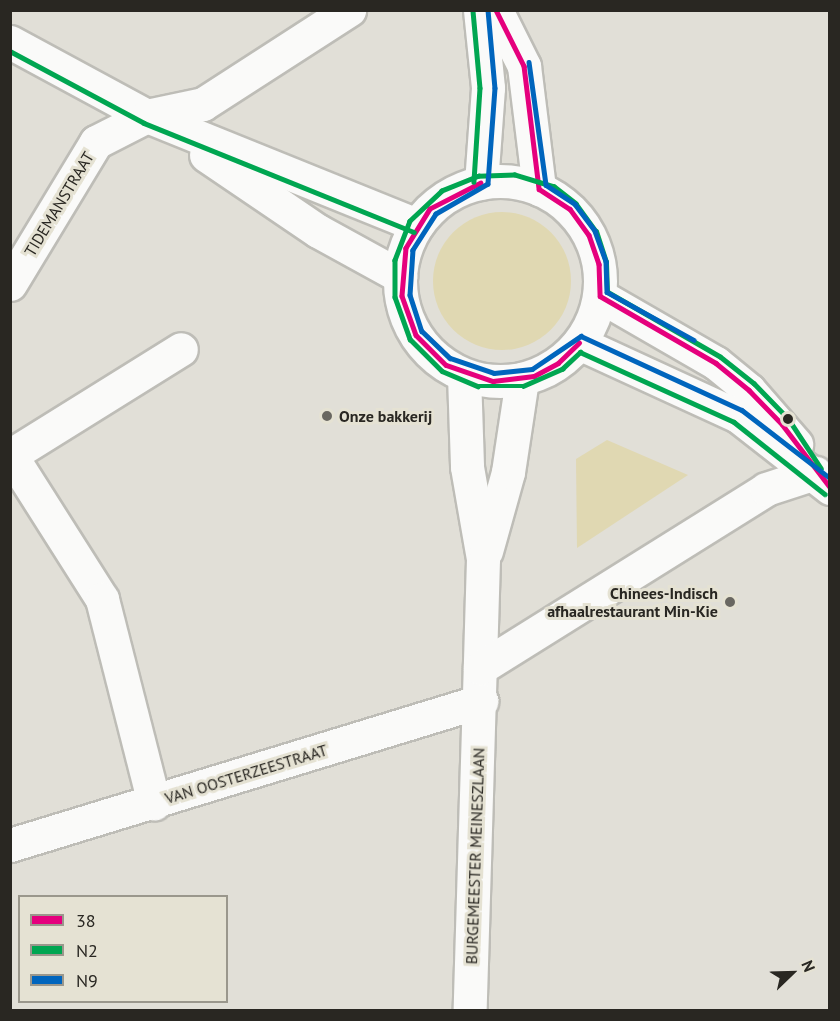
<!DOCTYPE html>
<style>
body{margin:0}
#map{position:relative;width:840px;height:1021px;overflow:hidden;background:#e1dfd7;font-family:"PT Sans",sans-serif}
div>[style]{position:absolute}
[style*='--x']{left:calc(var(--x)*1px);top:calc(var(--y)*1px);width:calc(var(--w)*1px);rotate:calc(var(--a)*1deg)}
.green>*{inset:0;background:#e0d8b2}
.round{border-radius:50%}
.roads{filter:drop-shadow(2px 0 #bebdb7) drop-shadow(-2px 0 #bebdb7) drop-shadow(0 2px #bebdb7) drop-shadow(0 -2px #bebdb7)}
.street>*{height:33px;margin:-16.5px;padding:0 16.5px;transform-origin:16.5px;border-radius:16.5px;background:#fafaf9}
.secondary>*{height:33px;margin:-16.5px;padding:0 16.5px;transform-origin:16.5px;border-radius:16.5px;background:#fafaf9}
.secondary>.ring{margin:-16.5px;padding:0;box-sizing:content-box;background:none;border:33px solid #fafaf9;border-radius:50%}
.bus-1>*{height:4.5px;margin:-2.25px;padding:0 2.25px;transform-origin:2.25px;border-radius:2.25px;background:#e5007d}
.bus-2>*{height:4.5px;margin:-2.25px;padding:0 2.25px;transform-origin:2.25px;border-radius:2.25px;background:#00a651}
.bus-3>*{height:4.5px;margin:-2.25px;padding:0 2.25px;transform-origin:2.25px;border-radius:2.25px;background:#0065bd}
.dots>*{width:16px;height:16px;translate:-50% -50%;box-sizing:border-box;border:3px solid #e5e2d3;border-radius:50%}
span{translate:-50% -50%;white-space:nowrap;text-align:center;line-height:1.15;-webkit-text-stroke:6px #e5e2d3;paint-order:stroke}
.street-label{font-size:16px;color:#292722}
.poi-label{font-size:16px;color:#292722;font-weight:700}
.left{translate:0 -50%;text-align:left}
.right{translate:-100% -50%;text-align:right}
.frame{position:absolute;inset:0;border:12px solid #292722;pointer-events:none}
.legend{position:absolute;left:18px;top:895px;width:210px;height:108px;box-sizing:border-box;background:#e5e2d3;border:2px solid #9a978c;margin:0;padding:8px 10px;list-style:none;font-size:18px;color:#292722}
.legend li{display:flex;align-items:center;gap:12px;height:30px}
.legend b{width:30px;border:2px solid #9a978c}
.north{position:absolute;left:762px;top:943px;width:60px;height:60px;-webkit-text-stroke:4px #e5e2d3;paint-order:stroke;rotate:67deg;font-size:16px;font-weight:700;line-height:24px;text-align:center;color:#292722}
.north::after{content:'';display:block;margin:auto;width:21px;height:27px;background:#292722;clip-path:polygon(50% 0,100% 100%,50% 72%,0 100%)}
</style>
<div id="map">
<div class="green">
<i class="round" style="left:433px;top:212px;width:138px;height:138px"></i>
<i style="clip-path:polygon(607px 440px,688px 475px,577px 548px,576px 459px)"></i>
</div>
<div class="roads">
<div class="street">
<i style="--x:10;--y:284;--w:166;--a:-58.8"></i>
<i style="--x:96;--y:142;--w:57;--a:-27"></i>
<i style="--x:147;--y:116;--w:57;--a:-12.1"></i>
<i style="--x:203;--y:104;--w:174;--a:-32.8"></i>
<i style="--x:464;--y:375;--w:92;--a:88.1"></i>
<i style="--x:467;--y:467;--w:93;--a:80.1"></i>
<i style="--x:483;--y:559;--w:451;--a:91.7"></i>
<i style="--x:10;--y:454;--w:172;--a:57.6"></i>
<i style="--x:102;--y:599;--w:211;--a:75.7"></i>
<i style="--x:11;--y:455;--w:200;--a:-31.9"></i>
<i style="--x:486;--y:551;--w:82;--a:-74.4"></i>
<i style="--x:508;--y:472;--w:94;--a:-81.4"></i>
<i style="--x:480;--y:668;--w:337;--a:-32"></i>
<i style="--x:766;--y:489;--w:52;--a:-18.1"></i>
<i style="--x:10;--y:845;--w:493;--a:-17"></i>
</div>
<div class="secondary">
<i style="--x:480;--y:10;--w:78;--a:84.1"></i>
<i style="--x:488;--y:88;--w:95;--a:94.2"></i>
<i style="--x:496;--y:10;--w:63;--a:63.4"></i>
<i style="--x:524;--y:66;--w:124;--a:83"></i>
<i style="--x:10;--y:42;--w:156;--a:28.4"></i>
<i style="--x:147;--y:116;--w:291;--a:22"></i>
<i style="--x:206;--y:155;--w:135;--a:34.2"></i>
<i style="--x:318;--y:231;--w:94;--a:28.8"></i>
<i class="ring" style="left:400px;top:181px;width:167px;height:167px"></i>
<i style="--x:600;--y:296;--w:134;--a:30"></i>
<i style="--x:716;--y:363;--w:43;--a:39.3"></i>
<i style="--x:749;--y:390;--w:72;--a:49"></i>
<i style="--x:579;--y:343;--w:175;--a:24.7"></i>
<i style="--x:738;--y:416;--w:117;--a:38"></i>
</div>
</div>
<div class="bus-1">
<i style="--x:496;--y:10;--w:63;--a:63.4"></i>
<i style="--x:524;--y:66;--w:124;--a:83"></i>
<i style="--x:481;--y:183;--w:57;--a:153"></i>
<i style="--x:430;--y:209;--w:46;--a:121.6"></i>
<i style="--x:406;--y:248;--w:48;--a:94.8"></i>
<i style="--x:402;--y:296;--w:41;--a:70.3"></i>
<i style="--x:416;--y:335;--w:42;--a:45"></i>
<i style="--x:446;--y:365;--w:50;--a:18.8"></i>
<i style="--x:493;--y:381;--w:41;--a:-7"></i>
<i style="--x:534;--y:376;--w:27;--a:-28"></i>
<i style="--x:558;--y:363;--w:29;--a:-44"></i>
<i style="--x:539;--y:189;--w:37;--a:33"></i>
<i style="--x:570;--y:209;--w:32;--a:54"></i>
<i style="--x:589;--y:235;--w:31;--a:71"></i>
<i style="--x:599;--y:264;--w:32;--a:88"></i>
<i style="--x:600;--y:296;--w:134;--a:30"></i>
<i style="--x:716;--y:363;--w:43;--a:39.3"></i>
<i style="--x:749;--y:390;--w:47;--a:45.9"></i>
<i style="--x:782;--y:424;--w:79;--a:52.7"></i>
</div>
<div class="bus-2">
<i style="--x:473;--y:11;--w:77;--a:84.8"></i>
<i style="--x:480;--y:88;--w:94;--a:93.7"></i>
<i style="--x:10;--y:51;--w:152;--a:28.2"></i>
<i style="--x:144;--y:123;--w:291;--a:22"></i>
<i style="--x:821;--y:469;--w:60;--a:-123.4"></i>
<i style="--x:788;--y:419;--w:49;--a:-134.2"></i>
<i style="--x:754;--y:384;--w:43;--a:-141.5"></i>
<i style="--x:720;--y:357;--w:130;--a:-150.1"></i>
<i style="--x:607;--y:292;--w:30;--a:-92"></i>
<i style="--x:606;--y:262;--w:32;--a:-108"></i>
<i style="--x:596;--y:232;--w:34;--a:-126"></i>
<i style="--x:576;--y:204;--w:28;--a:-142"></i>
<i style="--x:554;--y:187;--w:41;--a:-162.9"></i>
<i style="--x:515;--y:175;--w:36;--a:178"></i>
<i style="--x:479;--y:176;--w:40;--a:158"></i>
<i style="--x:442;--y:191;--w:44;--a:136.8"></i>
<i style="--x:410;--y:221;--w:42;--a:111"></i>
<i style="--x:395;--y:260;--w:37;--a:90"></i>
<i style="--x:395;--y:297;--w:45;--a:70.3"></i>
<i style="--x:410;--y:339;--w:45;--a:45"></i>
<i style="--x:442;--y:371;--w:39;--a:23"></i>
<i style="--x:478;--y:386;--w:45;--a:0"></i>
<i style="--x:523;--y:386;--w:43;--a:-23.6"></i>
<i style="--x:562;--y:369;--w:25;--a:-43"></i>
<i style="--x:580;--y:352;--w:169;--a:24.4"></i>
<i style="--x:734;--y:422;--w:116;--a:38.4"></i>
</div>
<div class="bus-3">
<i style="--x:488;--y:10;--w:78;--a:84.9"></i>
<i style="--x:495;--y:88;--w:96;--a:94.2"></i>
<i style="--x:488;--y:184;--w:60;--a:150"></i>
<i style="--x:436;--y:214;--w:43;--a:122.6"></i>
<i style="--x:413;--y:250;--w:45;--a:93.8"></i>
<i style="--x:410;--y:295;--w:38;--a:72"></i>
<i style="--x:422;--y:331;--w:39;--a:44"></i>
<i style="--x:450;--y:358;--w:46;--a:18.8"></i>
<i style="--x:494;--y:373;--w:38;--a:-6"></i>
<i style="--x:532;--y:369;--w:59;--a:-34"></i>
<i style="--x:581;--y:336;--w:177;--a:24.7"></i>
<i style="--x:742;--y:410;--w:111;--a:37.7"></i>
<i style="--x:529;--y:62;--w:124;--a:82.1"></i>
<i style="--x:546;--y:185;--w:35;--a:33"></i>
<i style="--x:575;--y:204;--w:34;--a:53"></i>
<i style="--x:595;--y:231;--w:33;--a:70"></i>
<i style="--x:606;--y:262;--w:30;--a:88"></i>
<i style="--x:607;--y:292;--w:99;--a:28.9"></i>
</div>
<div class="dots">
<i style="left:327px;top:416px;background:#696761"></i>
<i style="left:788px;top:419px;background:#292722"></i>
<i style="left:730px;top:602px;background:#696761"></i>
</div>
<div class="street-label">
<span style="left:59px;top:204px;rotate:-59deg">TIDEMANSTRAAT</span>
<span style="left:246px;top:774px;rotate:-17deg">VAN OOSTERZEESTRAAT</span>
<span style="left:475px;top:856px;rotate:-88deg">BURGEMEESTER MEINESZLAAN</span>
</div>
<div class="poi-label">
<span class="left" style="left:339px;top:416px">Onze bakkerij</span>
<span class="right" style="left:718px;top:602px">Chinees-Indisch<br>afhaalrestaurant Min-Kie</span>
</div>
<div class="frame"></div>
<ul class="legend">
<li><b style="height:8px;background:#e5007d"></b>38</li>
<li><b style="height:8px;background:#00a651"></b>N2</li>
<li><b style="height:8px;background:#0065bd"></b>N9</li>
</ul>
<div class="north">N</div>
</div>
